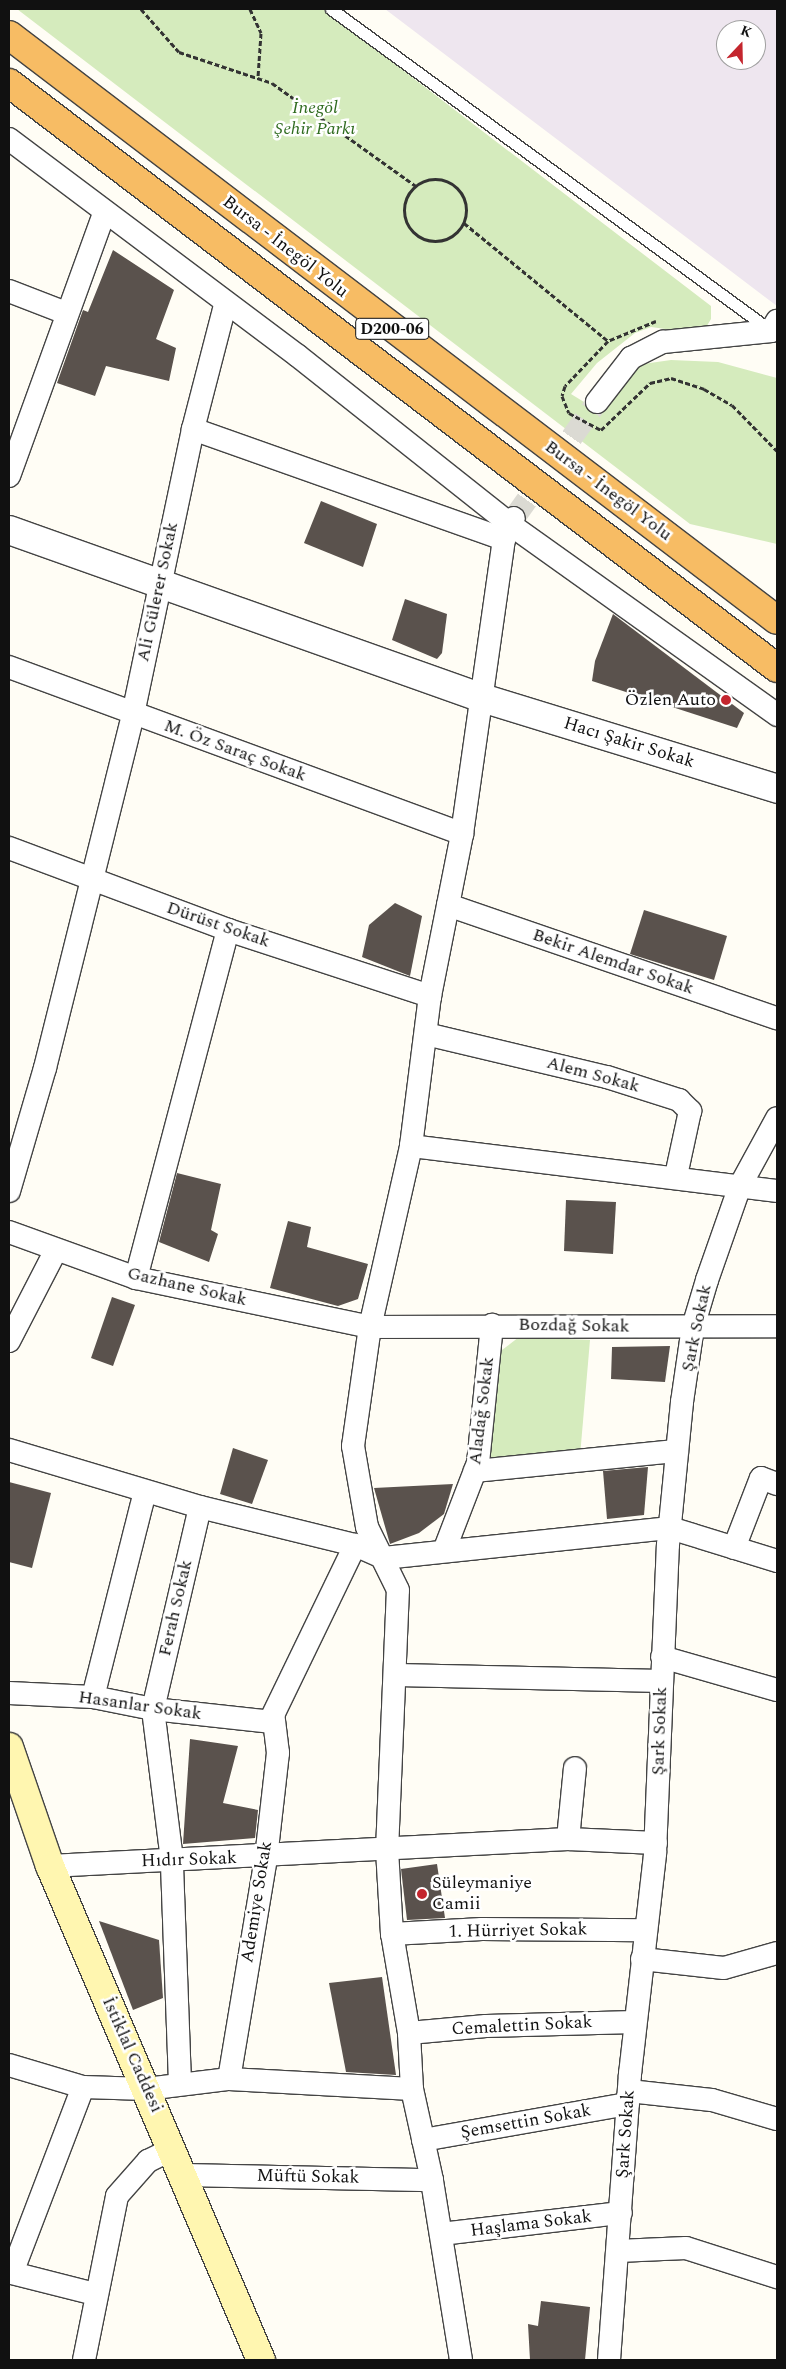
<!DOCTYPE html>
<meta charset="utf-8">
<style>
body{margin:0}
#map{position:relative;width:786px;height:2369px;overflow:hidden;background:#fffdf5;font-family:Spectral,serif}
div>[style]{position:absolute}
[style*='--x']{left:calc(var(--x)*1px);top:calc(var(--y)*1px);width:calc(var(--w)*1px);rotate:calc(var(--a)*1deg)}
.industrial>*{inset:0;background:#eee6ef}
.green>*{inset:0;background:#d5ebbd}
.building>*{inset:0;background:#5a524d}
.minor-tunnel>*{height:22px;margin-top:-11px;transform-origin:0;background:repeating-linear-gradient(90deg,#dbdad3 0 22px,transparent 0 33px)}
.path>*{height:3px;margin-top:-1.5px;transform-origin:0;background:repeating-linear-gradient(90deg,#333 0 5px,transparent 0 7.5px)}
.path>.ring{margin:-1.5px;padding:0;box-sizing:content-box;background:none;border:3px solid #333;border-radius:50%}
.roads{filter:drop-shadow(1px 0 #444) drop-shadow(-1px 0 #444) drop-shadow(0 1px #444) drop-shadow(0 -1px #444)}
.service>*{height:11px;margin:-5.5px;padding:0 5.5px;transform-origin:5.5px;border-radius:5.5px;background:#fff}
.minor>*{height:22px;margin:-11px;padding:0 11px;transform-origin:11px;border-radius:11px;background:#fff}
.tertiary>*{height:28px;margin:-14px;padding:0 14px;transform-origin:14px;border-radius:14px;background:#fff}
.secondary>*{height:28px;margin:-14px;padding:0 14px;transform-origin:14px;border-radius:14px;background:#fff6b0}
.trunk>*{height:28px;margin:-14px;padding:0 14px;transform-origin:14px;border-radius:14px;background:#f7bc64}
.dots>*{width:14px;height:14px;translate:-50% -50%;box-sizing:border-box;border:2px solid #fff;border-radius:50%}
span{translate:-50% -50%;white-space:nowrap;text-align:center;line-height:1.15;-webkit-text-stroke:5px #fff;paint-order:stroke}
.shield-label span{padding:1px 4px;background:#fff;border:1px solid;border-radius:4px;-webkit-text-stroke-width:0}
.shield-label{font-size:16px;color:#111;font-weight:700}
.park-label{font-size:18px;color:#2f6b1f;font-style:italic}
.street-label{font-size:18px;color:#111}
.poi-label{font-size:18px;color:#111}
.right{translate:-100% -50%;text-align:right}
.left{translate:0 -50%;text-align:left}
.frame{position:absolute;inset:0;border:10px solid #111;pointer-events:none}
.north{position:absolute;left:716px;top:20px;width:50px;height:50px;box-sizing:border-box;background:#fff;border:1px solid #a0a0a0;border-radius:50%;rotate:21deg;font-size:14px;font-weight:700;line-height:20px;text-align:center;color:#111}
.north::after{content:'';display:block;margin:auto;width:18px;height:22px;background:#c4262e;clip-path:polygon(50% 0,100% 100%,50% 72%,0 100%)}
</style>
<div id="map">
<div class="industrial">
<i style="clip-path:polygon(evenodd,385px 9px,777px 9px,777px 306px,385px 9px,726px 30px,756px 30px,756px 60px,726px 60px,726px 30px)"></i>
</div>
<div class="green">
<i style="clip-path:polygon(17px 9px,323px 9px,711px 306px,711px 319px,702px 334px,651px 327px,635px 333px,597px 363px,571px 394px,597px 410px,619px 381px,643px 364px,671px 360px,718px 362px,777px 378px,777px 544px,690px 524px)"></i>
<i style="clip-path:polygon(519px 1337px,590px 1340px,580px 1456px,490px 1464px,497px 1362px,502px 1350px)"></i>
</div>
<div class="building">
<i style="clip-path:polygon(113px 250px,174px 290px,156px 339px,176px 348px,169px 381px,106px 366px,95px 396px,57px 383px,83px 310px,88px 312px)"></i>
<i style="clip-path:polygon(321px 501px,377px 524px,363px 567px,304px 543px)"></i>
<i style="clip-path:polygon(405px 599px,447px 614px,442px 653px,437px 659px,392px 640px)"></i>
<i style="clip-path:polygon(613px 614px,744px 713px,737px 728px,592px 681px,595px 661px)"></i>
<i style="clip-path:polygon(395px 903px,422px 916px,410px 976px,362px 957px,369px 925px)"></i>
<i style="clip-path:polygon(644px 910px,727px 936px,714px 980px,630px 954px)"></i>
<i style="clip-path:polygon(177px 1173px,221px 1184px,211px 1230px,218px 1234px,209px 1262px,159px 1242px)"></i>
<i style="clip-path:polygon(566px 1200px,616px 1202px,613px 1254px,564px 1251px)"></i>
<i style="clip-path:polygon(288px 1221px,311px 1227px,307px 1247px,368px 1264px,358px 1299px,338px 1306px,270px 1288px)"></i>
<i style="clip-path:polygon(112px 1297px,135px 1305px,113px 1366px,91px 1358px)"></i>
<i style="clip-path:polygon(670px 1346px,665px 1382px,611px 1379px,612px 1347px)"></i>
<i style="clip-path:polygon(233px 1448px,268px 1460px,252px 1504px,220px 1494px)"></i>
<i style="clip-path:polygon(648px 1467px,644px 1515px,607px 1519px,603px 1471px)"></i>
<i style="clip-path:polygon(9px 1482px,51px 1493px,32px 1568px,9px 1562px)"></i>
<i style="clip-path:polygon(453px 1484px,444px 1514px,419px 1533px,390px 1544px,374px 1488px)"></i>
<i style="clip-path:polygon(190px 1739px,238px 1746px,223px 1803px,258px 1810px,255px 1838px,183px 1844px)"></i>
<i style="clip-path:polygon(437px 1864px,445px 1918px,407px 1920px,401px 1869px)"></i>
<i style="clip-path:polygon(99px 1921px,159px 1940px,163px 1998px,133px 2010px)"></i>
<i style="clip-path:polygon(382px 1977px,396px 2075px,346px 2072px,329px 1983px)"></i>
<i style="clip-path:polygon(541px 2301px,590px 2307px,585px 2360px,530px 2360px,528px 2324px,538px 2326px)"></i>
</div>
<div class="minor-tunnel">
<i style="--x:514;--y:518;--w:143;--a:-54.4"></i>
</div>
<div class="path">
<i style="--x:141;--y:9;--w:57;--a:48.5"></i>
<i style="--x:179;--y:52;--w:98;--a:18.4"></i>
<i style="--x:272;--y:83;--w:177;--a:35.6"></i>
<i style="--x:250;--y:9;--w:26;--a:65"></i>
<i style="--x:261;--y:33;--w:44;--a:93.9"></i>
<i class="ring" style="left:404px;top:179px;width:59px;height:59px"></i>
<i style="--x:464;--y:223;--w:186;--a:39.3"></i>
<i style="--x:656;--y:321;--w:52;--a:157.4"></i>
<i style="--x:608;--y:341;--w:62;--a:133.7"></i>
<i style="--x:565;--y:386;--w:10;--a:107"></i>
<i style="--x:562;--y:396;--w:18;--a:68"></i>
<i style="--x:569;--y:413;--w:36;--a:28"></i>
<i style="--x:601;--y:430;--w:68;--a:-43.8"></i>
<i style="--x:650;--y:383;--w:22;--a:-13"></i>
<i style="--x:671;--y:378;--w:35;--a:18"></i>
<i style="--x:704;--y:389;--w:32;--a:30"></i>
<i style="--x:732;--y:405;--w:64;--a:45.6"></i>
</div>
<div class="roads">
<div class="service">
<i style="--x:331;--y:9;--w:544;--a:36.17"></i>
</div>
<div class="minor">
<i style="--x:9;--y:139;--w:361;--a:36.9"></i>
<i style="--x:298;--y:356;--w:272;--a:38.4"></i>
<i style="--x:511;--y:525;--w:327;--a:35.5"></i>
<i style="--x:9;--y:291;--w:61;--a:21.1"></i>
<i style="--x:597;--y:402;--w:56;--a:-52.3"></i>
<i style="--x:631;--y:358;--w:36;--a:-27"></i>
<i style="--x:663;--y:342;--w:109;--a:-5.8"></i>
<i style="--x:771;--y:331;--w:12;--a:-59"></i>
<i style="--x:193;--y:429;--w:330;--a:19.5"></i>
<i style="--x:9;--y:476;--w:280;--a:-70.1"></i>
<i style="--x:9;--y:667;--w:483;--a:20.2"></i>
<i style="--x:9;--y:848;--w:234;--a:20.5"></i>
<i style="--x:228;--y:930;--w:213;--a:18.1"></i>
<i style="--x:448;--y:905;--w:348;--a:19"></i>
<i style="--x:426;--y:1034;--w:186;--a:13.4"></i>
<i style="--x:607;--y:1077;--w:76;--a:17.7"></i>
<i style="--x:679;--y:1100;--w:16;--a:45"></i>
<i style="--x:690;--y:1111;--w:66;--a:102.2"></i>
<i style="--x:411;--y:1146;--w:369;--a:7"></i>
<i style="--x:9;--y:1191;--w:128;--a:-73.7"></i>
<i style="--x:45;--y:1068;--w:365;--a:-76"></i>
<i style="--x:133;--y:714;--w:291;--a:-78.1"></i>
<i style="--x:193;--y:429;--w:128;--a:-75.5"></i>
<i style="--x:9;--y:1232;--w:135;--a:19.9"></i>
<i style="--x:136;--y:1278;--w:239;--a:11.8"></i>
<i style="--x:370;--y:1327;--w:407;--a:-0.1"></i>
<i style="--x:136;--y:1278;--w:360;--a:-75.2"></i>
<i style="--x:9;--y:1341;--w:102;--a:-62.7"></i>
<i style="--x:9;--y:1450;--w:199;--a:16.6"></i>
<i style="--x:200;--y:1507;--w:160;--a:13.8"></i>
<i style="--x:355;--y:1545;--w:32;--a:24"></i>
<i style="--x:384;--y:1558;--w:288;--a:-6"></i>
<i style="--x:670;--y:1528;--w:112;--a:17.1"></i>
<i style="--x:475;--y:1471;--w:203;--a:-5.7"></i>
<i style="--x:734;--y:1548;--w:75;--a:-68.9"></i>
<i style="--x:761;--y:1478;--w:17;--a:21"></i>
<i style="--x:444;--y:1551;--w:94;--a:-68.9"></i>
<i style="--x:478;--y:1463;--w:139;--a:-84.2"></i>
<i style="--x:662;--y:1657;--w:120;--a:16"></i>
<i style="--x:397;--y:1675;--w:265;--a:1.3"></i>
<i style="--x:9;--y:1693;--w:84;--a:2.7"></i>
<i style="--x:93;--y:1697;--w:61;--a:11.3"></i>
<i style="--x:153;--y:1709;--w:120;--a:6.2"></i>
<i style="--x:93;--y:1697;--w:212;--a:-75.8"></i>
<i style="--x:568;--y:1839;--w:71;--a:-84.4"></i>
<i style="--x:50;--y:1866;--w:519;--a:-2.98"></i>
<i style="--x:568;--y:1839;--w:88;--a:2.6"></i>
<i style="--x:392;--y:1934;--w:90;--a:-3.2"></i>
<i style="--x:482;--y:1929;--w:162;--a:0.4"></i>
<i style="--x:642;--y:1959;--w:82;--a:6.3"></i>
<i style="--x:724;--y:1968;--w:55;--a:-15.8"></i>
<i style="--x:409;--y:2033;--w:77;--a:-5.2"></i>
<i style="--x:486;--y:2026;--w:149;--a:-1.5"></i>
<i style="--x:9;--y:2065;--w:77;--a:16.6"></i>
<i style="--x:83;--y:2087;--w:63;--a:1.8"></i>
<i style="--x:146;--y:2089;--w:84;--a:-6.9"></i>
<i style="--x:229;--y:2079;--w:183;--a:3.1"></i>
<i style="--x:229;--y:2079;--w:224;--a:-80.5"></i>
<i style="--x:266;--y:1858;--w:106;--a:-83.5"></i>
<i style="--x:278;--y:1753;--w:38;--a:-97"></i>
<i style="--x:273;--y:1715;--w:189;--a:-64.2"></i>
<i style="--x:180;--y:2083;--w:223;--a:-92.1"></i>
<i style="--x:172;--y:1860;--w:152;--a:-97.2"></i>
<i style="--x:153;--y:1709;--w:207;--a:-76.9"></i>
<i style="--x:83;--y:2087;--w:199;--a:110.9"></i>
<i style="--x:12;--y:2273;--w:86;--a:14.2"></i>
<i style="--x:629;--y:2091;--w:83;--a:6.2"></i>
<i style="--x:712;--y:2100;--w:68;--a:16.3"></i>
<i style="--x:423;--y:2140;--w:208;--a:-10"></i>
<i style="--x:184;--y:2175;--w:248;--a:1.2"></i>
<i style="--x:441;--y:2234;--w:181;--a:-6.7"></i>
<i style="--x:618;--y:2251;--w:68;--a:-2.5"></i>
<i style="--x:686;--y:2248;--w:96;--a:17.7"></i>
<i style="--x:84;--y:2360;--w:167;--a:-78.6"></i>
<i style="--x:117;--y:2196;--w:47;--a:-48.5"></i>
<i style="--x:148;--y:2161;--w:28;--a:-26"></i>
<i style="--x:461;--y:2360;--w:182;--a:-99.2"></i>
<i style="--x:432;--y:2180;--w:93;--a:-102.4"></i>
<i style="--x:412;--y:2089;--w:56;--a:-93.1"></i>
<i style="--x:409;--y:2033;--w:100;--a:-99.7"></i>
<i style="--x:392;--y:1934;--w:83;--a:-93.4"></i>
<i style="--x:387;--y:1851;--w:261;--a:-87.6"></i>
<i style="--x:398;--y:1590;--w:70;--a:-116.2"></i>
<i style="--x:367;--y:1527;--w:82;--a:-99.8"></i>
<i style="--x:353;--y:1446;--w:120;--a:-81.9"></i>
<i style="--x:370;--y:1327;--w:186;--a:-77.2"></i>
<i style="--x:411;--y:1146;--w:151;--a:-82.8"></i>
<i style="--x:430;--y:996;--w:165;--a:-78.8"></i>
<i style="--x:462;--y:834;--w:298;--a:-81.9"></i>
<i style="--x:504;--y:539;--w:23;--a:-65"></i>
<i style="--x:609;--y:2360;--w:287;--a:-85.8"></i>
<i style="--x:630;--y:2074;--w:222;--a:-83.5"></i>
<i style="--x:655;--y:1853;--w:308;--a:-87.6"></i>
<i style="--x:668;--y:1545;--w:144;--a:-84.4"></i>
<i style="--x:682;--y:1402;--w:76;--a:-81.7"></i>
<i style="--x:693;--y:1327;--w:49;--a:-73.4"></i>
<i style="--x:707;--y:1280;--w:100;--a:-70.7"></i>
<i style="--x:740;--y:1186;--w:77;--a:-61.4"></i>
</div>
<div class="tertiary">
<i style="--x:9;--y:530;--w:502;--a:19.55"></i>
<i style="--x:482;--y:698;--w:309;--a:17.1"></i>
</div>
<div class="secondary">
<i style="--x:9;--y:1747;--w:126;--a:71"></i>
<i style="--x:50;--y:1866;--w:537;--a:66.87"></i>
</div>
<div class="trunk">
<i style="--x:9;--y:35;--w:965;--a:37.3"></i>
<i style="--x:9;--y:83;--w:965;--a:37.3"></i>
</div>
</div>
<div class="dots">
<i style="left:726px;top:700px;background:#c4262e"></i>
<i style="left:422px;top:1894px;background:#c4262e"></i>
</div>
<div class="shield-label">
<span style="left:392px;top:329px">D200-06</span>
</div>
<div class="park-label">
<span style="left:315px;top:119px">İnegöl<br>Şehir Parkı</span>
</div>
<div class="street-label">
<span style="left:285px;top:247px;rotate:38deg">Bursa - İnegöl Yolu</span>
<span style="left:608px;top:491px;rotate:37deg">Bursa - İnegöl Yolu</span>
<span style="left:158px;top:592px;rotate:-78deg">Ali Gülerer Sokak</span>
<span style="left:629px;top:743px;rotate:17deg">Hacı Şakir Sokak</span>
<span style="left:235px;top:751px;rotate:20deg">M. Öz Saraç Sokak</span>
<span style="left:218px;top:925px;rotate:19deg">Dürüst Sokak</span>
<span style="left:613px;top:962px;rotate:19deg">Bekir Alemdar Sokak</span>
<span style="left:593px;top:1075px;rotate:15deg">Alem Sokak</span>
<span style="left:187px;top:1287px;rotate:13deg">Gazhane Sokak</span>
<span style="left:574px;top:1326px;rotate:1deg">Bozdağ Sokak</span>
<span style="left:697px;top:1328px;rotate:-78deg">Şark Sokak</span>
<span style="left:482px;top:1411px;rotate:-83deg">Aladağ Sokak</span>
<span style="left:176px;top:1608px;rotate:-77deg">Ferah Sokak</span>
<span style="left:140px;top:1706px;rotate:8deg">Hasanlar Sokak</span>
<span style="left:660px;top:1731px;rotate:-88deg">Şark Sokak</span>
<span style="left:189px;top:1860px;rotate:-2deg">Hıdır Sokak</span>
<span style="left:257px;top:1902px;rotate:-81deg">Ademiye Sokak</span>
<span style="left:518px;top:1931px;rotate:-1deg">1. Hürriyet Sokak</span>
<span style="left:522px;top:2026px;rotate:-3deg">Cemalettin Sokak</span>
<span style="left:132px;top:2055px;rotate:66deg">İstiklal Caddesi</span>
<span style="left:526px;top:2122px;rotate:-10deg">Şemsettin Sokak</span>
<span style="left:626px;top:2134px;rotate:-86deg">Şark Sokak</span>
<span style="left:308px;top:2177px;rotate:1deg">Müftü Sokak</span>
<span style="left:531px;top:2224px;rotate:-7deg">Haşlama Sokak</span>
</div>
<div class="poi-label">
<span class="right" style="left:716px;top:700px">Özlen Auto</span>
<span class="left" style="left:432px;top:1894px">Süleymaniye<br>Camii</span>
</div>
<div class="frame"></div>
<div class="north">K</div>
</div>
